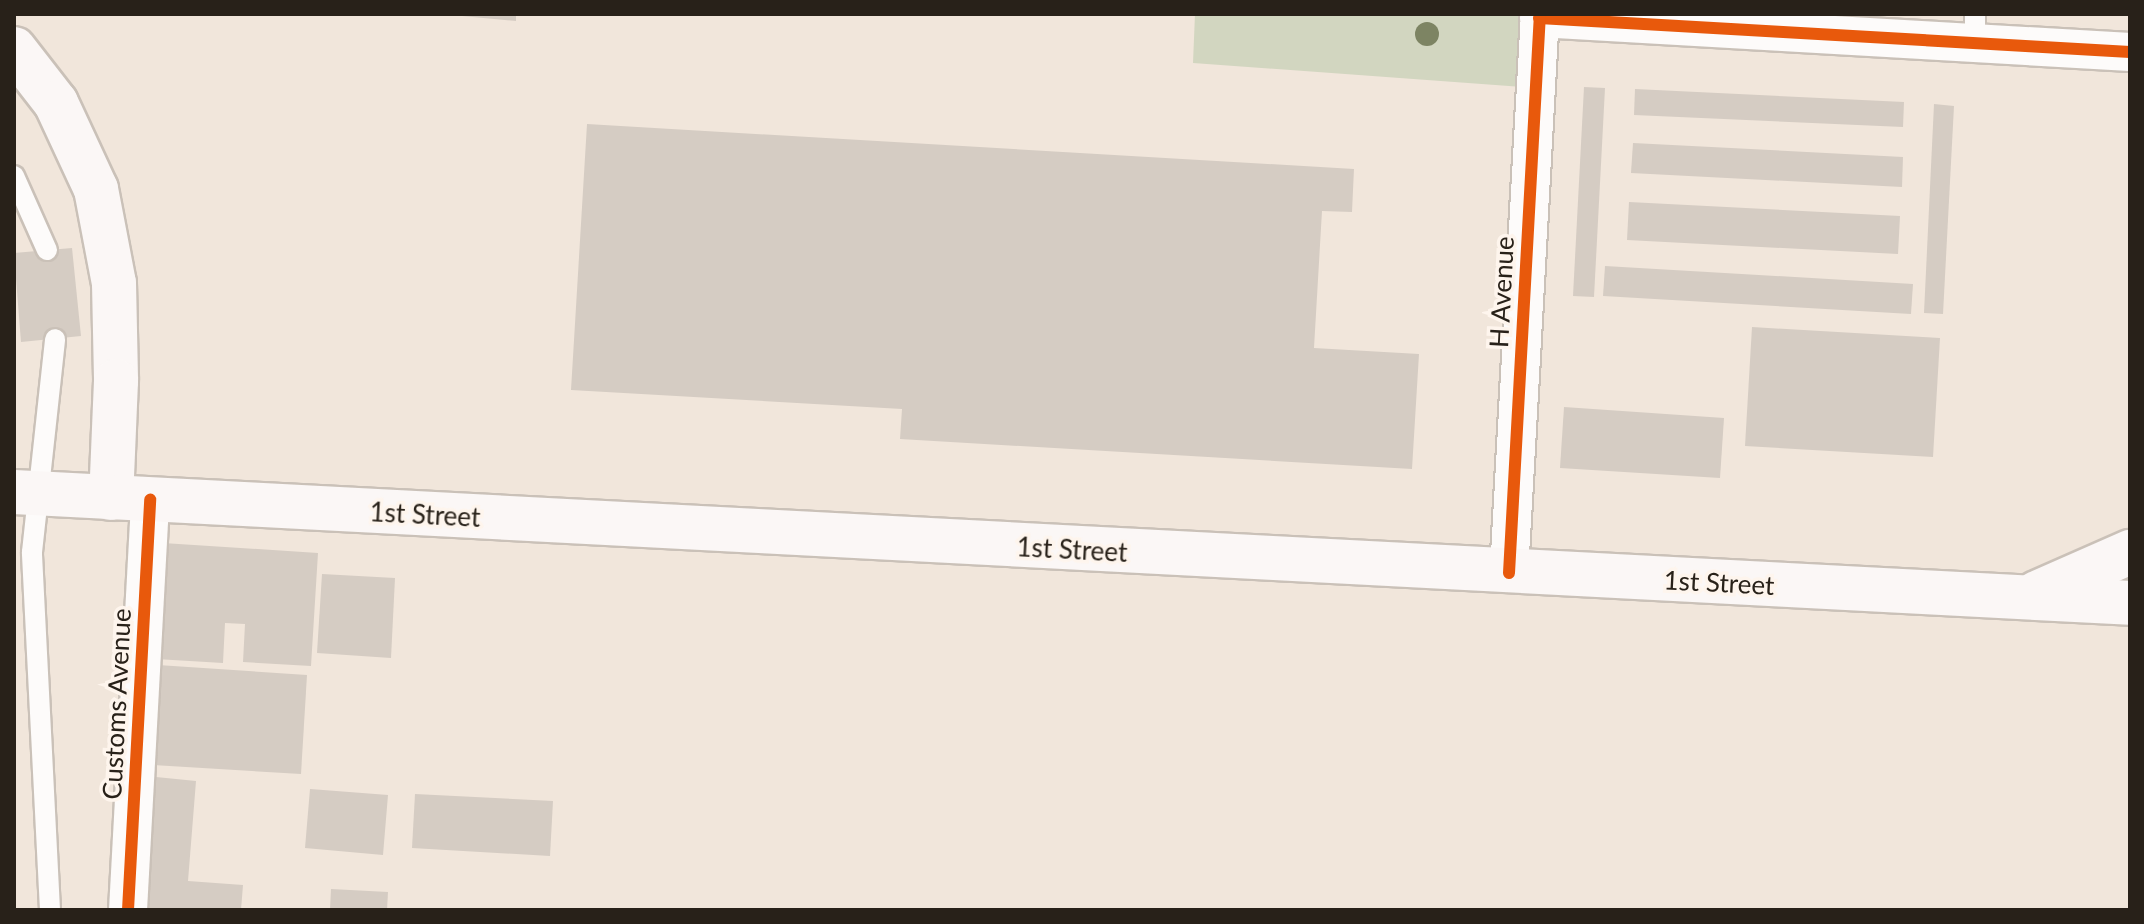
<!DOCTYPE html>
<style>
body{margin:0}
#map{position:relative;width:2144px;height:924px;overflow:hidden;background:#f1e6db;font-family:Lato,sans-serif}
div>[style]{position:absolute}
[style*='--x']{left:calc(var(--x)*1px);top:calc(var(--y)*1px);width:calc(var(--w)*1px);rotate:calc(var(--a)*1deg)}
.green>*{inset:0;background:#d2d6c0}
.building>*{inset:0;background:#d5ccc3}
.roads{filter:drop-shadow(2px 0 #cac1b8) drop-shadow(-2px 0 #cac1b8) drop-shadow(0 2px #cac1b8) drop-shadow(0 -2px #cac1b8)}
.lane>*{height:20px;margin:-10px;padding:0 10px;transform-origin:10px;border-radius:10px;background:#fdfbfa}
.street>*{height:38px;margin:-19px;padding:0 19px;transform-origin:19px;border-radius:19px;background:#fdfbfa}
.secondary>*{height:44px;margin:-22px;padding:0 22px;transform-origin:22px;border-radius:22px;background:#fbf7f6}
.cycleway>*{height:12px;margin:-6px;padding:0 6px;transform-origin:6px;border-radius:6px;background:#e8590c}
.trees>*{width:24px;height:24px;margin:-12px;border-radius:50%;background:#7d8463}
span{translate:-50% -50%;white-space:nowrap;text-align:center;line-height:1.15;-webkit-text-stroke:7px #fef5ed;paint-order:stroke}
.street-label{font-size:26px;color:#282119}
.frame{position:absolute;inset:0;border:16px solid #282119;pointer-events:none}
</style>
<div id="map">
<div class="green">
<i style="clip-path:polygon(1195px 14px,1540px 14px,1536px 88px,1193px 63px)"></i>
</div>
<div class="building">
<i style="clip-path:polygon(441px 14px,516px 14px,516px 21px)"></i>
<i style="clip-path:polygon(1584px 87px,1605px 88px,1594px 297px,1573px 296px)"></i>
<i style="clip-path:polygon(1635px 89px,1904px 102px,1903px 127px,1634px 115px)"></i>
<i style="clip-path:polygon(1934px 104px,1954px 106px,1943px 314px,1924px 313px)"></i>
<i style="clip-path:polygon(587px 124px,1354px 169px,1352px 212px,1322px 211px,1314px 348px,1419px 354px,1412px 469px,900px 439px,902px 409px,571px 390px)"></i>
<i style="clip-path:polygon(1633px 143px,1903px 157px,1902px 187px,1631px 173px)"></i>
<i style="clip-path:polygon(1629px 202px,1900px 216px,1898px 254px,1627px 240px)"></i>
<i style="clip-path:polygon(72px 248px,81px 336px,21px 342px,14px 253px)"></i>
<i style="clip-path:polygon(1605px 266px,1913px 284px,1911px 314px,1603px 296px)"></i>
<i style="clip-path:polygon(1752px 327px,1940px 338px,1933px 457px,1745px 446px)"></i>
<i style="clip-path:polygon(1564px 407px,1724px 418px,1720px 478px,1560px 468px)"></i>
<i style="clip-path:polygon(163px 543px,318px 553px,311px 666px,243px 662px,245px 624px,225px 623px,223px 663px,156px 659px)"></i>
<i style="clip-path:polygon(322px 574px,395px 578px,391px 658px,317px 653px)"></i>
<i style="clip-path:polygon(158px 665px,307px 675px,301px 774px,153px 765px)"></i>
<i style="clip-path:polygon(156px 777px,196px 781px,188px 881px,243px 885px,241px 910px,146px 910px)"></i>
<i style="clip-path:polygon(310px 789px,388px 795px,383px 855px,305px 848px)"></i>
<i style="clip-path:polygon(415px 794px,553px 801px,550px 856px,412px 848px)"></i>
<i style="clip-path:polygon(331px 889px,388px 892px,387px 910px,330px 910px)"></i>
</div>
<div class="roads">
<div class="lane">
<i style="--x:1975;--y:43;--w:29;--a:-90"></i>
<i style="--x:14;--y:176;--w:81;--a:66"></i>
<i style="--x:50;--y:910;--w:358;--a:-92.9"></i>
<i style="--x:32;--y:552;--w:214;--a:-83.8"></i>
</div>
<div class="street">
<i style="--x:1539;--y:18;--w:592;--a:3.29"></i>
<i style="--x:1509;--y:573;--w:560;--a:-86.83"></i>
<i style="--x:128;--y:910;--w:411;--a:-86.9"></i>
</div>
<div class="secondary">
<i style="--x:14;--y:49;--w:68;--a:52.1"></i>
<i style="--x:56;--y:103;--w:95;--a:65.1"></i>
<i style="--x:96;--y:189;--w:96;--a:79.2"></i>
<i style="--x:114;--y:283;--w:98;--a:88.8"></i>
<i style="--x:116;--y:381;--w:117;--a:92.4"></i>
<i style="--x:14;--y:492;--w:2119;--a:3"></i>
<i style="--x:2037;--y:593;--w:102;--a:-23.8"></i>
</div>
</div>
<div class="cycleway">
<i style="--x:1539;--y:18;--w:592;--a:3.29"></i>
<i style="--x:1509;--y:573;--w:560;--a:-86.83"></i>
<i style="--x:128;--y:910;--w:411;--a:-86.9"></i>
</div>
<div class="trees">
<i style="left:1427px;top:34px"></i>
</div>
<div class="street-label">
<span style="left:1502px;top:292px;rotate:-87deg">H Avenue</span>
<span style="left:425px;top:515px;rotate:3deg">1st Street</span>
<span style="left:1072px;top:550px;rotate:3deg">1st Street</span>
<span style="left:1719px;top:583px;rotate:3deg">1st Street</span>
<span style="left:117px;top:704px;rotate:-87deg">Customs Avenue</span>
</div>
<div class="frame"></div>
</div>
